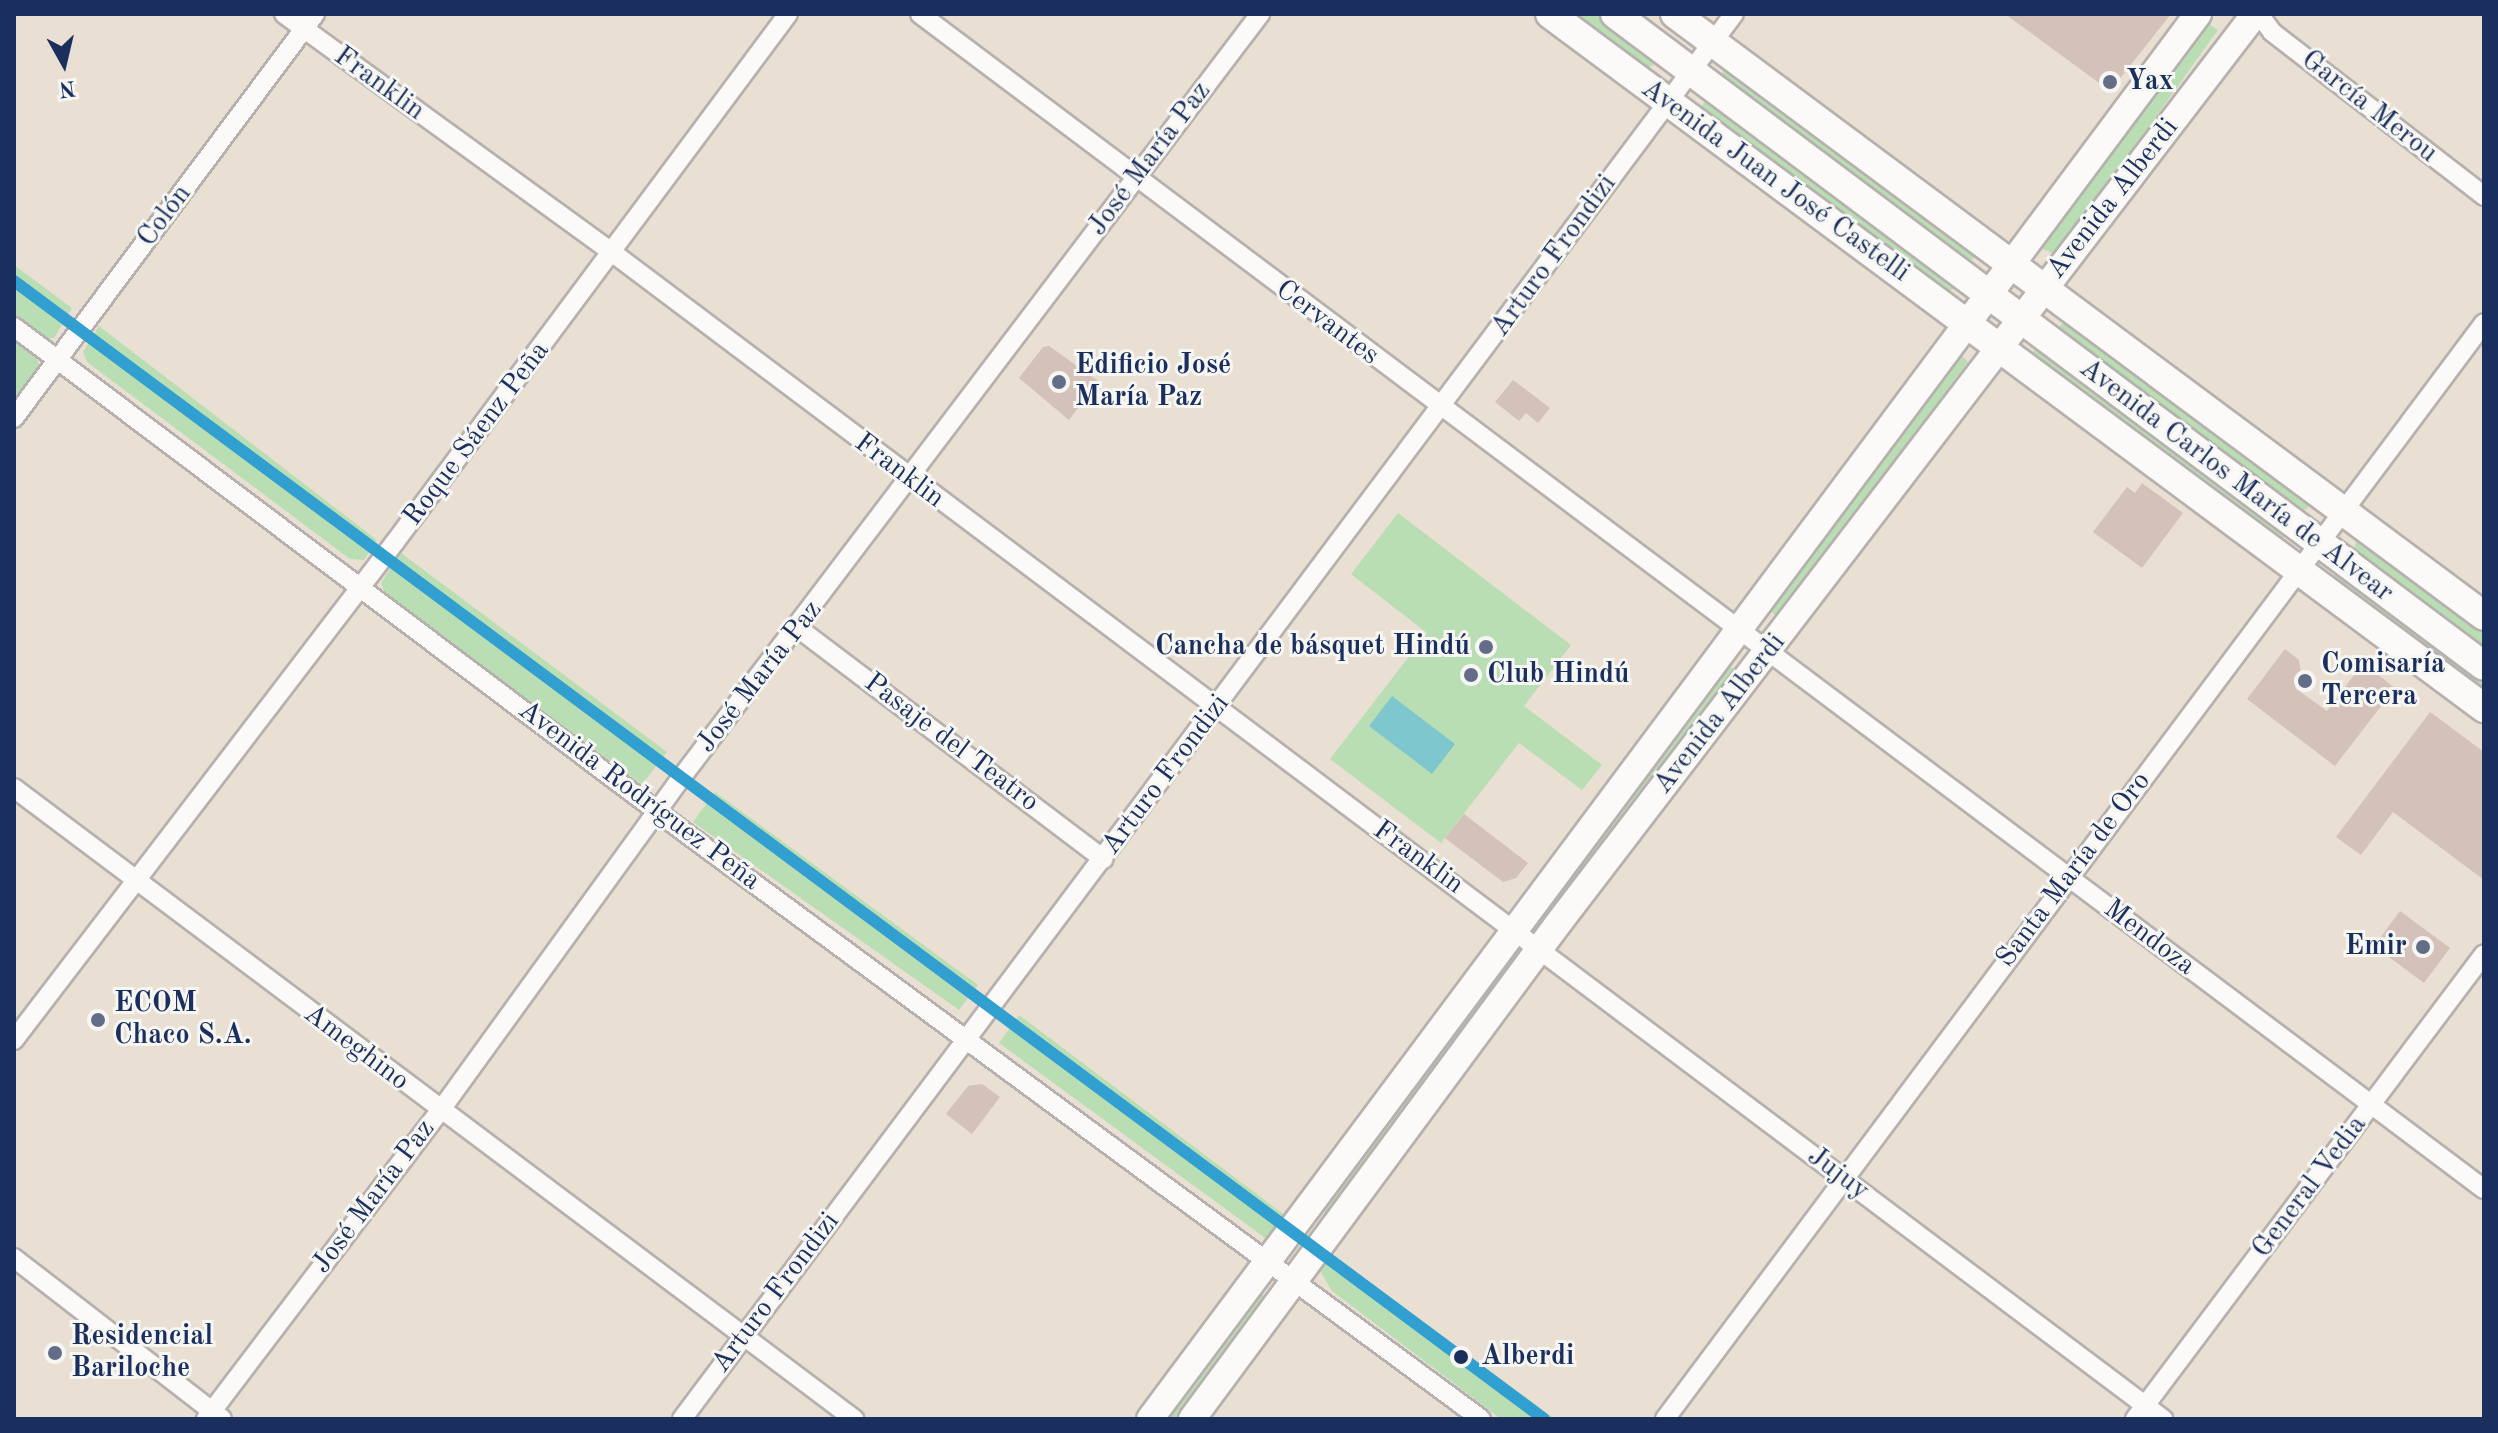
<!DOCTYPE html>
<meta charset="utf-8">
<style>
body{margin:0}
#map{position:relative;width:2498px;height:1433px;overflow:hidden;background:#eadfd3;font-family:"Old Standard TT",serif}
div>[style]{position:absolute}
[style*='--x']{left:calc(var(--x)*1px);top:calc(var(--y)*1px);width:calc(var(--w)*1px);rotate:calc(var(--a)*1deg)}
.green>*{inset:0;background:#badeb3}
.water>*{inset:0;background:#7fc7ce}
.building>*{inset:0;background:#d3c1ba}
.roads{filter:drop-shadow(2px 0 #b6b1ae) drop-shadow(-2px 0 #b6b1ae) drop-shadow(0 2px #b6b1ae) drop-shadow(0 -2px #b6b1ae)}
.street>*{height:18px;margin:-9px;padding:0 9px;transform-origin:9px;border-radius:9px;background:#fcfaf8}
.secondary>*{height:26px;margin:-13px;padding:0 13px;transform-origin:13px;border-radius:13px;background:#fcfaf8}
.primary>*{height:28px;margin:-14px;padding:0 14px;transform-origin:14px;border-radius:14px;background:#fcfaf8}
.rail-1>*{height:12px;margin:-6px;padding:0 6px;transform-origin:6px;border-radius:6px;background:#319fd0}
.dots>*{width:22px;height:22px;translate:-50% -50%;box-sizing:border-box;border:4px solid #f6f6f2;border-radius:50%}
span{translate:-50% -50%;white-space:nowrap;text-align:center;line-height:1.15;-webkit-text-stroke:6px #f6f6f2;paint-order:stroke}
.poi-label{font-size:28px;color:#1b2f5e;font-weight:700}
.left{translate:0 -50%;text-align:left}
.right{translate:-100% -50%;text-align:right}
.street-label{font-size:28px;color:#1b2f5e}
.stop-label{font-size:28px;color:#1b2f5e;font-weight:700}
.frame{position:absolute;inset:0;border:16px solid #1b2f5e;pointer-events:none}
.north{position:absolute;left:24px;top:24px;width:80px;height:80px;-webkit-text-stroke:6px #f6f6f2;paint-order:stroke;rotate:172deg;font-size:22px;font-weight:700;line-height:32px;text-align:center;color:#1b2f5e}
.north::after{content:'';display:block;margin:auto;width:28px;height:36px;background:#1b2f5e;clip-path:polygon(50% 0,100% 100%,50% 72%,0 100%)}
</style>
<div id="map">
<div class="green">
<i style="clip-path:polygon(1570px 14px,1596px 14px,1656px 64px,1645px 69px)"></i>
<i style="clip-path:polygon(2204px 21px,2218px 30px,2057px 255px,2043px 249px,2040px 242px)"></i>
<i style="clip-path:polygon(1725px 69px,1730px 69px,1977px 256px,1966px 263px,1720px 76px)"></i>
<i style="clip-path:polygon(1707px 99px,1953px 283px,1955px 288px,1945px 293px,1699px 110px)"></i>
<i style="clip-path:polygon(14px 265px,72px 308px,54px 338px,46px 339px,14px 316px)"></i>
<i style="clip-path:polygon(2066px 319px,2308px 500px,2310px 506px,2299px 514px,2055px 332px)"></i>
<i style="clip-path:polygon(99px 326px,377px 540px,364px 560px,350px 559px,87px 362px,83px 352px)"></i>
<i style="clip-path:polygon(14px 340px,36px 356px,40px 367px,14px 403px)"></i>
<i style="clip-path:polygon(2038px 345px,2287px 535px,2278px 541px,2030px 356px)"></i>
<i style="clip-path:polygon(1960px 354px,1968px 362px,1782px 613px,1775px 615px,1769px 610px)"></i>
<i style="clip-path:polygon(1398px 513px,1571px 645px,1524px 706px,1602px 765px,1582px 790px,1519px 743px,1441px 843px,1330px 759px,1427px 633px,1351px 574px)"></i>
<i style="clip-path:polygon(2357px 541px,2484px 632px,2484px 651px,2352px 552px)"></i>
<i style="clip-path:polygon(401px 553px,667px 752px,647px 778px,641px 784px,385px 594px,381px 583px)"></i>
<i style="clip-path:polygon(2337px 571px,2484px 681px,2484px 693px,2332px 579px)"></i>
<i style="clip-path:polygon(1726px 666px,1737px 669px,1559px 907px,1549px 899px)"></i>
<i style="clip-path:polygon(715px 792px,978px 985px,959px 1010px,693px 822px)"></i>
<i style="clip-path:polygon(1497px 971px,1508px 979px,1331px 1216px,1319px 1207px)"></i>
<i style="clip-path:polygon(1019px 1015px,1286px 1216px,1268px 1240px,999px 1043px)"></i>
<i style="clip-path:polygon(1333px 1255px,1555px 1419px,1501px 1419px,1332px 1291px,1320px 1271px)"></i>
<i style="clip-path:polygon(1261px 1293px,1267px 1299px,1180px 1419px,1162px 1419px,1252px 1297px)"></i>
</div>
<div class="water">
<i style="clip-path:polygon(1392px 696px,1455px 744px,1432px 774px,1369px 726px)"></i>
</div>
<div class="building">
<i style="clip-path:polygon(2005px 14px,2171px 14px,2110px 91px)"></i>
<i style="clip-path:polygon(1049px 346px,1098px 381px,1069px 420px,1019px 378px,1043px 347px)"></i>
<i style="clip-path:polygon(1513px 380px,1550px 408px,1538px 423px,1526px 413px,1519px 421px,1495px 402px)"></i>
<i style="clip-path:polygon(2142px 483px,2183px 513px,2142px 568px,2093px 532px,2127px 487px,2135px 493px)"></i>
<i style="clip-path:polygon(2285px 649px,2299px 660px,2302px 679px,2295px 688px,2327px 711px,2363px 663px,2395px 688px,2335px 766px,2247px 699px)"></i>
<i style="clip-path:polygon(2430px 712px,2484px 752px,2484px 880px,2393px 812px,2361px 855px,2336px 837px)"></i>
<i style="clip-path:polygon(1464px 814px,1528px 863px,1516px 878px,1503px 882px,1445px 838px)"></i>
<i style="clip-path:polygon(2400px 911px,2450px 948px,2424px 983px,2374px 946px)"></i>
<i style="clip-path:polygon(982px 1084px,1000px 1097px,972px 1134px,946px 1114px,968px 1086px)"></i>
</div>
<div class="roads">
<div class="street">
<i style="--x:284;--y:14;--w:407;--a:36"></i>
<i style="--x:613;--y:253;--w:1940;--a:36.95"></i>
<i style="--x:920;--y:14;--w:1956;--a:36.92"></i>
<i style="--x:2259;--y:14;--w:22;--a:54"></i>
<i style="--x:2272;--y:32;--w:268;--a:37.7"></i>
<i style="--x:14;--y:327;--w:838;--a:36.99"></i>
<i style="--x:683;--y:831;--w:991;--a:36.38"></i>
<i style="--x:14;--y:418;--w:504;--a:-53.31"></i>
<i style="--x:798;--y:628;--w:383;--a:37.1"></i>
<i style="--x:14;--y:788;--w:1051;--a:36.91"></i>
<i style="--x:14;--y:1040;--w:627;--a:-52.58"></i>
<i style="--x:395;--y:542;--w:658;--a:-53.34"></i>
<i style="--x:14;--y:1258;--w:263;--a:37.7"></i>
<i style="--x:206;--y:1419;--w:387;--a:-52.8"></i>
<i style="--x:440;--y:1111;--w:411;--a:-54.1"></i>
<i style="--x:681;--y:778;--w:959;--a:-52.84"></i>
<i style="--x:682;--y:1419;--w:1755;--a:-53.18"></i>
<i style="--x:1665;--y:1419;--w:1368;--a:-53.23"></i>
<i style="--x:2135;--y:1419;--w:581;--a:-53.11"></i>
</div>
<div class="secondary">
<i style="--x:1150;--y:1419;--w:1753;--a:-53.28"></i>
<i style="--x:1192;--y:1419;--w:614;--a:-53.54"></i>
<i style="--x:1557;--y:925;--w:1148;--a:-52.54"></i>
</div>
<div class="primary">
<i style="--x:1550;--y:14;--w:1164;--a:36.61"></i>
<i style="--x:1615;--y:14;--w:1086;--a:36.88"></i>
<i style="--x:1675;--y:14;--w:1008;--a:36.65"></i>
</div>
</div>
<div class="rail-1">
<i style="--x:14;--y:281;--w:1907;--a:36.64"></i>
</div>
<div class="dots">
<i style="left:2110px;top:82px;background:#636d87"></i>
<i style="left:1059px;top:382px;background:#636d87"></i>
<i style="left:1486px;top:647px;background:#636d87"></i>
<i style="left:1471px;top:675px;background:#636d87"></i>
<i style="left:2305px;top:681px;background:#636d87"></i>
<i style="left:2423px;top:947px;background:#636d87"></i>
<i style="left:98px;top:1020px;background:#636d87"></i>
<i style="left:55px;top:1353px;background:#636d87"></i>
<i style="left:1461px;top:1357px;background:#1b2f5e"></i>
</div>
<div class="poi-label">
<span class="left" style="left:2126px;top:82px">Yax</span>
<span class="left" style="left:1075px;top:382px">Edificio José<br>María Paz</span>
<span class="right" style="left:1470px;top:647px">Cancha de básquet Hindú</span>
<span class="left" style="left:2321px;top:681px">Comisaría<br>Tercera</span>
<span class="left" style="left:1487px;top:675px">Club Hindú</span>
<span class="right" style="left:2407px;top:947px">Emir</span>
<span class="left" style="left:114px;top:1020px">ECOM<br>Chaco S.A.</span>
<span class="left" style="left:71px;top:1353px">Residencial<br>Bariloche</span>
</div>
<div class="street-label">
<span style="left:379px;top:84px;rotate:36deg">Franklin</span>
<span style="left:2369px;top:107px;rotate:38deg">García Merou</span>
<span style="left:1150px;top:159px;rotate:-53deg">José María Paz</span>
<span style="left:1775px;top:181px;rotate:36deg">Avenida Juan José Castelli</span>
<span style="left:2113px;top:199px;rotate:-52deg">Avenida Alberdi</span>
<span style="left:165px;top:216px;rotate:-53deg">Colón</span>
<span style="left:1554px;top:256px;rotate:-54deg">Arturo Frondizi</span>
<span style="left:1327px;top:323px;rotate:37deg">Cervantes</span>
<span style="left:477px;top:434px;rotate:-53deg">Roque Sáenz Peña</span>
<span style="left:899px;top:471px;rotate:37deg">Franklin</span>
<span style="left:2236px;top:481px;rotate:37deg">Avenida Carlos María de Alvear</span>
<span style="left:760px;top:677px;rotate:-52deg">José María Paz</span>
<span style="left:1720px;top:714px;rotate:-52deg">Avenida Alberdi</span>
<span style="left:951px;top:743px;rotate:37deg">Pasaje del Teatro</span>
<span style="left:1166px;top:775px;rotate:-53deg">Arturo Frondizi</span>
<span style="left:639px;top:796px;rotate:37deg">Avenida Rodríguez Peña</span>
<span style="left:1418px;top:858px;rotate:36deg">Franklin</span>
<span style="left:2074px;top:870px;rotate:-53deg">Santa María de Oro</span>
<span style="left:2149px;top:938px;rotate:37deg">Mendoza</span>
<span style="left:356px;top:1048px;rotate:37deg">Ameghino</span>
<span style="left:1838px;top:1174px;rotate:37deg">Jujuy</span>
<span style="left:2310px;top:1187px;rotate:-53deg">General Vedia</span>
<span style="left:374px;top:1197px;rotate:-53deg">José María Paz</span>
<span style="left:776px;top:1293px;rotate:-53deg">Arturo Frondizi</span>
</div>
<div class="stop-label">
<span class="left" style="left:1481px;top:1357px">Alberdi</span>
</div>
<div class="frame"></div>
<div class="north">N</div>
</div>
